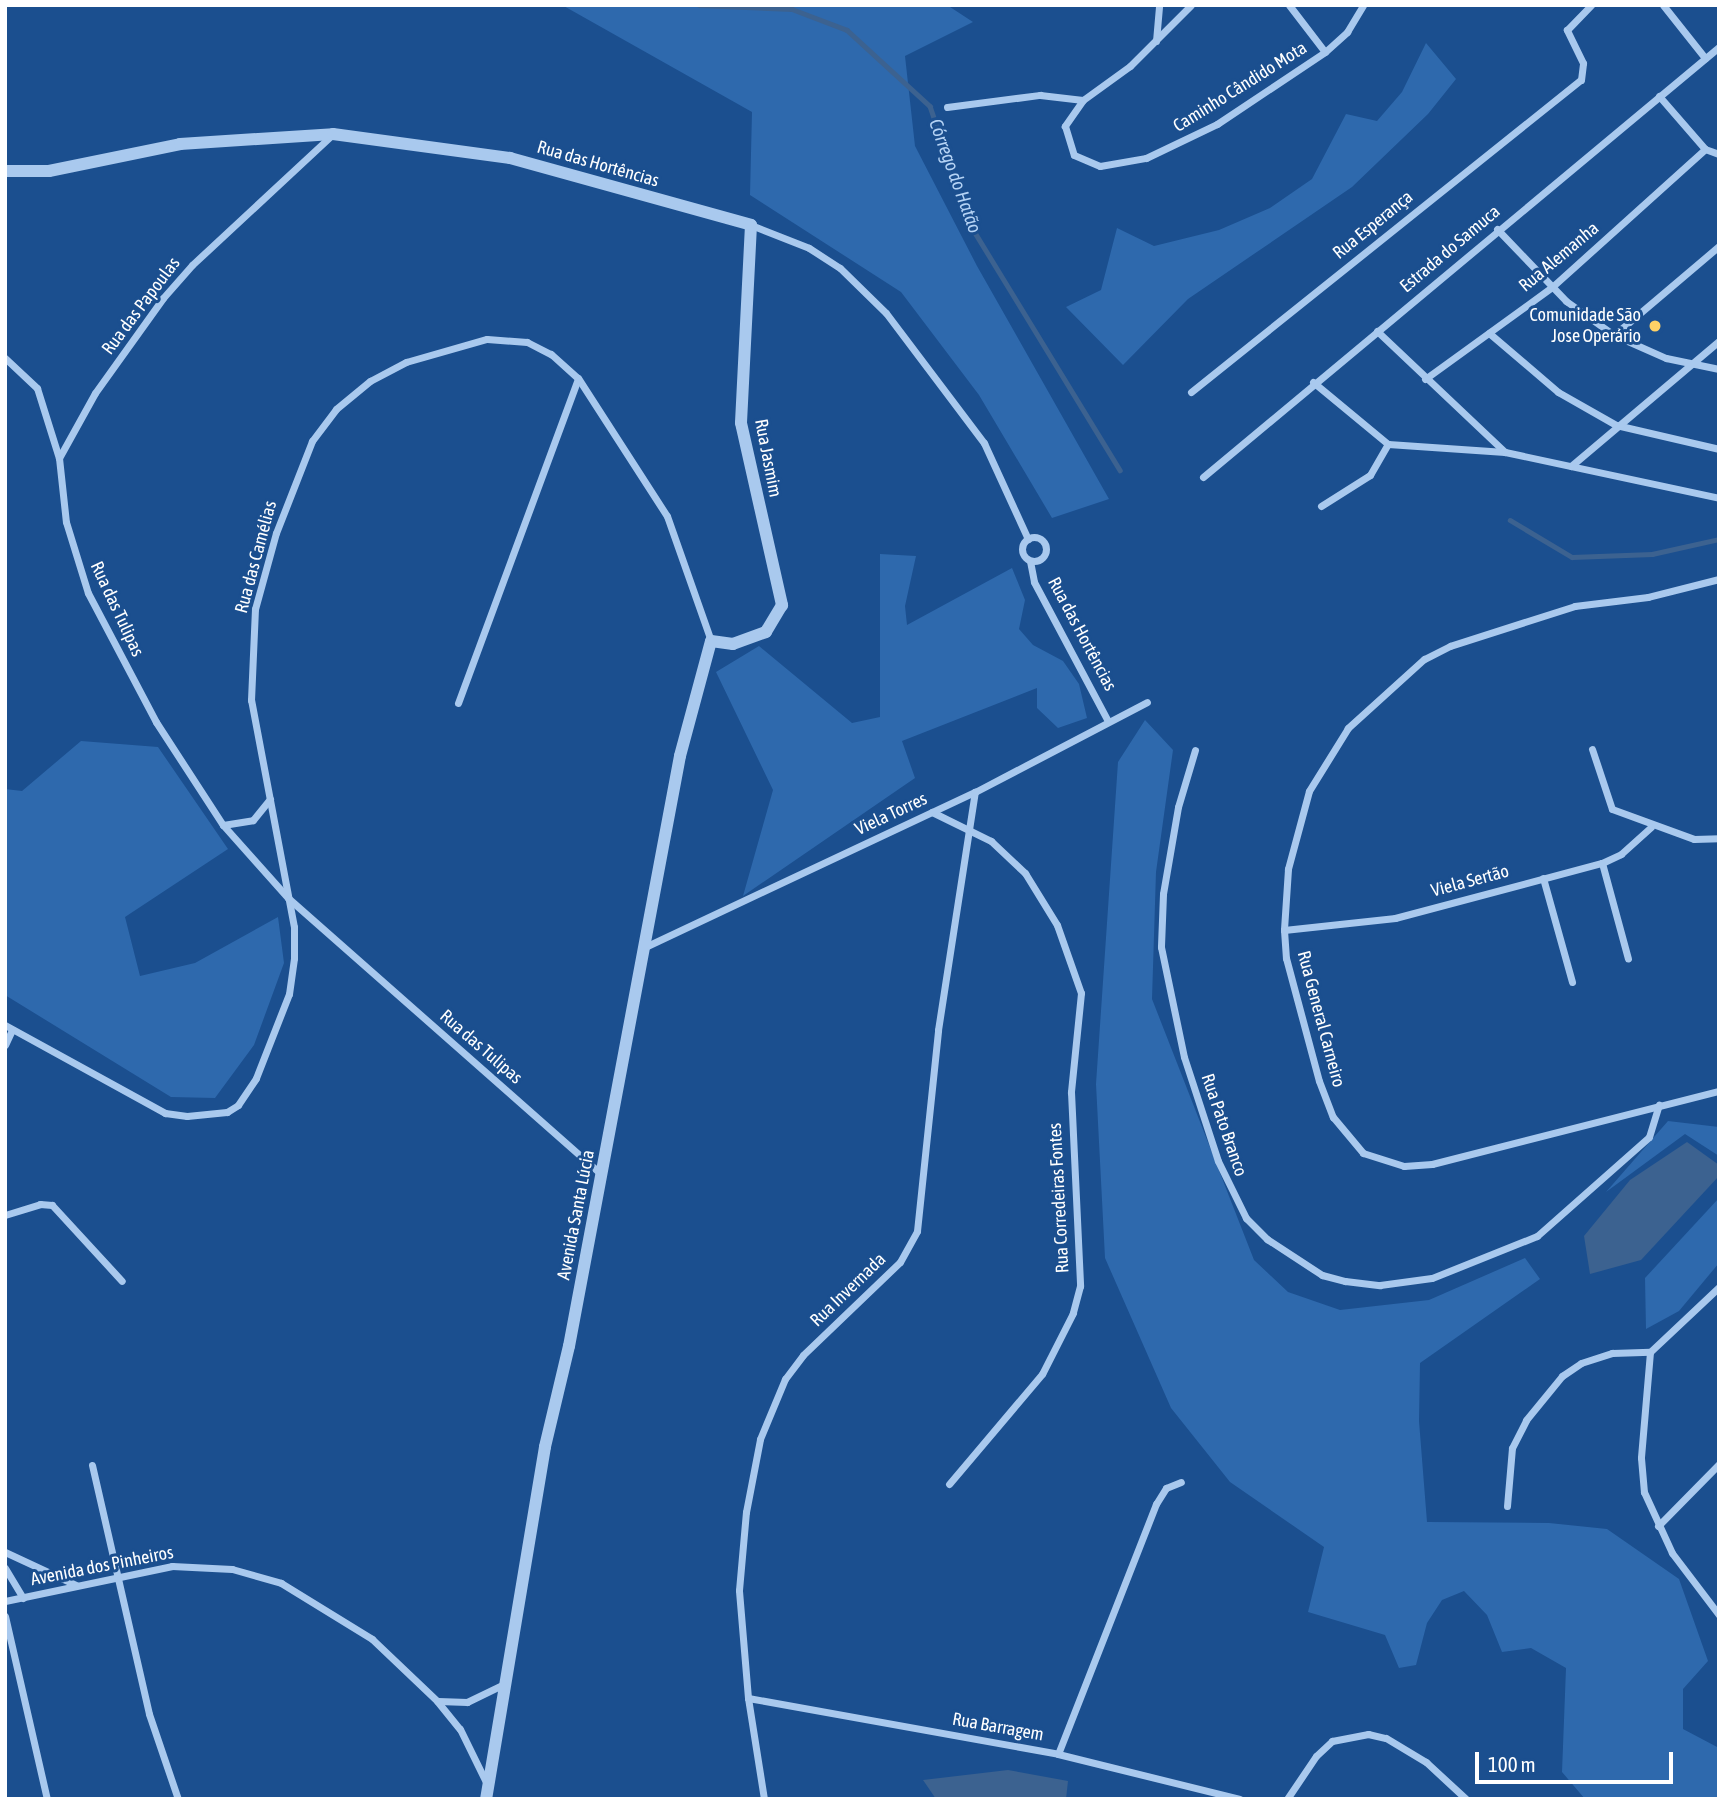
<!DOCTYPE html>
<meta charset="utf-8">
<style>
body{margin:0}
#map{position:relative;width:1724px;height:1804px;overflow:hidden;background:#1b4f8f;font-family:"Asap Condensed",sans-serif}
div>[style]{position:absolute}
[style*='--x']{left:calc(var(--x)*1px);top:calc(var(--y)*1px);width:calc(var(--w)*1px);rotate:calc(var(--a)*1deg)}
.green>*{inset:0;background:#2e69ad}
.water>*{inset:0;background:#3c6290}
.stream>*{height:4.5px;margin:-2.25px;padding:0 2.25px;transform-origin:2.25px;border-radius:2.25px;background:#3c6290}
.minor>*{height:7px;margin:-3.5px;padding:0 3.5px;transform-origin:3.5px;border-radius:3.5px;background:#a9c9ee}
.minor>.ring{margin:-3.5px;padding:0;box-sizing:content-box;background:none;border:7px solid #a9c9ee;border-radius:50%}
.tertiary>*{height:12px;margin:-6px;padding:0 6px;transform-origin:6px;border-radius:6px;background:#a9c9ee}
.dots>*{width:19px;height:19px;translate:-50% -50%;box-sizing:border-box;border:4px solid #1b4f8f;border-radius:50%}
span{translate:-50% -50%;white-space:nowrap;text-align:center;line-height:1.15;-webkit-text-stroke:6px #1b4f8f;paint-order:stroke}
.street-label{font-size:18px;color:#fff}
.poi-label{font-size:18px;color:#fff}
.right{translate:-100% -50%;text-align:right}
.water-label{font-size:19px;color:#b5d3f5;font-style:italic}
.frame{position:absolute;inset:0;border:7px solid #fff;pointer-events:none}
.scale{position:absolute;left:1475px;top:1752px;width:198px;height:32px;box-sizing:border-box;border:4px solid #fff;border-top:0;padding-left:9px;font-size:21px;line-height:24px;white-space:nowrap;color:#fff;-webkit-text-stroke:5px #1b4f8f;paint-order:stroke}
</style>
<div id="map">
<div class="green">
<i style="clip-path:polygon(562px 5px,947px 5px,973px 22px,905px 56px,915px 146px,977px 266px,1109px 499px,1052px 518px,979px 395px,901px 292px,750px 195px,752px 112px)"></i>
<i style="clip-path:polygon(1426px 43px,1456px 79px,1428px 114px,1352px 187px,1188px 299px,1123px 365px,1066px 307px,1101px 290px,1117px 228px,1154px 246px,1219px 230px,1270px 208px,1312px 179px,1346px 114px,1377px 121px,1402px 92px)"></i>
<i style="clip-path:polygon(880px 554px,916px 556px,905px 606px,907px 625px,1012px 568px,1025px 600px,1019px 629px,1033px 645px,1063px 661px,1079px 684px,1087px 718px,1058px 728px,1037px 708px,1037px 688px,902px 741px,915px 778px,743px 896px,773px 790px,716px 672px,759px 646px,852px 723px,880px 717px)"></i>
<i style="clip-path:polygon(1145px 720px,1173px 750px,1156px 872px,1152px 999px,1254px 1260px,1288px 1292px,1340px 1310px,1429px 1300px,1525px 1258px,1540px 1279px,1420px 1363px,1419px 1421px,1427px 1522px,1549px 1523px,1607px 1529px,1679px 1579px,1708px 1661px,1683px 1689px,1683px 1729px,1719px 1748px,1719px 1799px,1585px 1799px,1562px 1772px,1566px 1668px,1531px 1648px,1502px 1652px,1487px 1615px,1464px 1591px,1442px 1600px,1427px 1623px,1416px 1665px,1399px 1668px,1385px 1635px,1308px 1612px,1324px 1547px,1230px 1482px,1171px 1408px,1105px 1258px,1096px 1084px,1118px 762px)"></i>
<i style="clip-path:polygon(81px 741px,158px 747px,228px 849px,125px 917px,140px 976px,195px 963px,278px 917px,284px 963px,254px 1045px,215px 1098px,171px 1097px,5px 995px,5px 789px,22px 791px)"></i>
<i style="clip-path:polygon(1668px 1121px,1719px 1127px,1719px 1156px,1685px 1134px,1606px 1192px)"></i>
<i style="clip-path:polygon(1719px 1198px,1719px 1263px,1679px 1311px,1646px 1329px,1645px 1278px)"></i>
</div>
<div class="water">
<i style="clip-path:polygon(1687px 1142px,1719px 1165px,1719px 1176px,1641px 1260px,1590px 1274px,1584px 1236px,1630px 1180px)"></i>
<i style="clip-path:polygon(1008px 1770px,1068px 1781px,1066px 1799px,936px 1799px,923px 1780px)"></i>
</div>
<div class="stream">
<i style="--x:699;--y:5;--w:93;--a:2.5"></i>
<i style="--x:792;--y:9;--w:59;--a:20.9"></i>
<i style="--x:847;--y:30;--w:113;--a:42.5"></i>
<i style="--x:930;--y:106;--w:127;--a:71.1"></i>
<i style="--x:971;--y:226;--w:286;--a:58.6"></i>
<i style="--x:1510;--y:520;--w:72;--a:30.8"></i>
<i style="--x:1572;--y:557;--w:80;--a:-2.1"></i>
<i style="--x:1652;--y:554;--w:69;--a:-12.6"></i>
</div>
<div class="minor">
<i style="--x:1289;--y:5;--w:59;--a:52.5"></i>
<i style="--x:1663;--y:5;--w:68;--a:51.6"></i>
<i style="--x:1156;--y:41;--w:36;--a:-85"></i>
<i style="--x:1659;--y:96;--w:70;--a:49"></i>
<i style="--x:1705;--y:149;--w:15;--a:20"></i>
<i style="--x:1083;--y:100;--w:32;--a:125"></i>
<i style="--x:1065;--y:126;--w:30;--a:73"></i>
<i style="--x:1074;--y:155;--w:28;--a:23"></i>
<i style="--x:1100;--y:166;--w:47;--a:-9.9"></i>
<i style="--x:1146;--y:158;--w:79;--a:-25.6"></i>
<i style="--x:1217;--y:124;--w:130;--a:-33.7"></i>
<i style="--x:1325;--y:52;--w:30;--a:-42"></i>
<i style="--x:1347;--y:32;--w:31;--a:-59"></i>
<i style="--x:947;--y:107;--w:94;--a:-7.4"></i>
<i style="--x:1040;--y:95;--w:43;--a:6.6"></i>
<i style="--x:1083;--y:100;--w:58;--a:-35.9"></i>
<i style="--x:1130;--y:66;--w:86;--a:-45"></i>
<i style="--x:751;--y:225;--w:62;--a:21.6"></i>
<i style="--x:809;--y:248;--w:37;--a:33"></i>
<i style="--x:840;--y:268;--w:64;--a:44.4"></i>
<i style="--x:886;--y:313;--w:163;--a:53"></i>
<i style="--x:984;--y:443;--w:106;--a:65.4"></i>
<i style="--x:1497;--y:229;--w:100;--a:46.2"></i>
<i style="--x:1566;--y:301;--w:59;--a:35.3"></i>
<i style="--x:1614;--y:335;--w:57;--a:23.9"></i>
<i style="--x:1666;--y:358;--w:54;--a:11.7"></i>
<i style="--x:1377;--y:331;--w:176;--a:43.4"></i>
<i style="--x:1489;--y:333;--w:91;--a:40.5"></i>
<i style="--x:1558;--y:392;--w:67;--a:29.6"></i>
<i style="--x:1616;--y:425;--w:106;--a:13.1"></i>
<i style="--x:1614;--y:335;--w:138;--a:-40.3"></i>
<i style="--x:5;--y:358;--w:44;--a:43.2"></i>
<i style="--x:37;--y:388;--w:73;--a:72.6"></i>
<i style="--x:59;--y:458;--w:64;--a:83.8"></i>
<i style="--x:66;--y:522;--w:74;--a:72.8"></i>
<i style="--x:88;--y:593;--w:146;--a:62.2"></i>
<i style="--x:156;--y:722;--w:123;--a:57"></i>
<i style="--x:223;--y:825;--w:98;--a:48.3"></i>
<i style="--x:288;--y:898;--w:417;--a:41.4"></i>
<i style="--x:1425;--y:379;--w:157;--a:-35.9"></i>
<i style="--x:1552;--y:287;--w:206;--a:-42"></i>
<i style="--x:1313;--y:382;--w:97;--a:39.6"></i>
<i style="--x:1191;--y:392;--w:499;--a:-38.7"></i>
<i style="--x:1581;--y:80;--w:17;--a:-83"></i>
<i style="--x:1583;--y:63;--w:37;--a:-116"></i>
<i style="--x:1567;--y:30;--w:35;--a:-46"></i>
<i style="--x:1388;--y:444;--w:117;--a:3.9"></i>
<i style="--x:1505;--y:452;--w:219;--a:12.1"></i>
<i style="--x:59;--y:458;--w:74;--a:-61"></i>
<i style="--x:95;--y:393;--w:117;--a:-54.4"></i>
<i style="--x:163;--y:298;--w:44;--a:-48.7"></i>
<i style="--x:192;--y:265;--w:191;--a:-42.9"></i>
<i style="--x:1571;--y:466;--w:194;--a:-40.2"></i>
<i style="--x:1203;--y:477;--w:672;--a:-39.81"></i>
<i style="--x:1321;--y:506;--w:58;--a:-32.3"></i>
<i style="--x:1370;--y:475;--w:36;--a:-60"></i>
<i class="ring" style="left:1022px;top:537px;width:17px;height:17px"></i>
<i style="--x:1030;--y:561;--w:21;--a:79"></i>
<i style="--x:1034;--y:582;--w:157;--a:62"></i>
<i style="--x:1719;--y:579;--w:73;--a:165.8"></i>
<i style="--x:1648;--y:597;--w:74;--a:173"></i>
<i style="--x:1575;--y:606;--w:131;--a:162.3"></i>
<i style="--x:1450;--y:646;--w:29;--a:153"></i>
<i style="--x:1424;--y:659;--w:103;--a:137.8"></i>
<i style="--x:1348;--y:728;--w:74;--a:121.8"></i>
<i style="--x:1309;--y:791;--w:81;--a:105.1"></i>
<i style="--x:1288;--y:869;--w:61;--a:93.8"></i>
<i style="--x:1284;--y:930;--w:28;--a:86"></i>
<i style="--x:1286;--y:958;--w:127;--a:75"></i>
<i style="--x:1319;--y:1081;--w:39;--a:69"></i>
<i style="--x:1333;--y:1117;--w:47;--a:50.2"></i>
<i style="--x:1363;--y:1153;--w:43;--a:17.6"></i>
<i style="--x:1404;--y:1166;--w:28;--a:-4"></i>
<i style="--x:1432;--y:1164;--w:296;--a:-14.3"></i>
<i style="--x:458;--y:703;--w:346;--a:-69.7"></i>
<i style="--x:1592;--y:749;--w:63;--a:71.6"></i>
<i style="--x:1612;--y:809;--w:87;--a:20.1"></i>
<i style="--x:1694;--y:839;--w:25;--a:-2"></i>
<i style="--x:1195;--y:750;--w:59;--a:106.6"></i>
<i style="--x:1178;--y:807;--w:88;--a:99.8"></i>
<i style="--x:1163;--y:894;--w:53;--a:92.2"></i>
<i style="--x:1161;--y:947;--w:112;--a:78.2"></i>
<i style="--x:1184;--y:1057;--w:109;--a:71.9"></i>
<i style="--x:1218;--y:1161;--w:64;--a:63.8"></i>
<i style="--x:1246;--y:1218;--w:30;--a:45"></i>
<i style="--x:1267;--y:1239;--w:66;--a:33.2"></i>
<i style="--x:1322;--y:1275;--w:24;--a:15"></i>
<i style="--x:1345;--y:1281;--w:35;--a:7"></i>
<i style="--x:1380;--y:1285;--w:52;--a:-7.7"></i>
<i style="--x:1432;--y:1278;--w:113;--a:-21.8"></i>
<i style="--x:1537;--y:1236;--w:149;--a:-41.5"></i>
<i style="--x:1649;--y:1137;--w:34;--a:-73"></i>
<i style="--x:932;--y:812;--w:66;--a:26.2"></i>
<i style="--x:991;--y:841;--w:47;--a:43.3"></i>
<i style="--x:1025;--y:873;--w:61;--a:58.4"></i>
<i style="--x:1057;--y:925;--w:72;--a:70.6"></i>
<i style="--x:1081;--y:993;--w:100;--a:95.8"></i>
<i style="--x:1071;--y:1092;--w:194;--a:87.3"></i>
<i style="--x:1080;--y:1286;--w:28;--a:105"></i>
<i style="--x:1073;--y:1313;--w:68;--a:116.9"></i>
<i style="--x:1042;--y:1374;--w:144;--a:130.2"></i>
<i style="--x:223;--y:825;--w:30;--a:-9"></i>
<i style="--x:253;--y:820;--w:27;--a:-51"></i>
<i style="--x:1602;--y:863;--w:99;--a:74.8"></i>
<i style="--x:1543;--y:878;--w:108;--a:74.4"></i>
<i style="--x:1284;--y:930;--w:112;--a:-6.2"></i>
<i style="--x:1395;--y:918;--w:214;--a:-14.9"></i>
<i style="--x:1602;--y:863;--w:21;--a:-25"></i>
<i style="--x:1621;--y:854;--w:40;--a:-42"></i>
<i style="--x:645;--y:947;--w:365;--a:-25.2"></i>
<i style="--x:975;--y:792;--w:194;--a:-27.6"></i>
<i style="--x:5;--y:1025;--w:183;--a:28.8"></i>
<i style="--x:165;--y:1113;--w:22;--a:8"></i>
<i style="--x:187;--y:1116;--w:40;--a:-5.7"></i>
<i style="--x:227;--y:1112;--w:13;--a:-32"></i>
<i style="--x:238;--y:1105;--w:32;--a:-56"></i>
<i style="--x:256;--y:1078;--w:90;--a:-68.6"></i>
<i style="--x:289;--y:994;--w:36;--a:-82"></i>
<i style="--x:294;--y:958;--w:31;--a:-90"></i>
<i style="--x:294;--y:927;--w:231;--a:-100.7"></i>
<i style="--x:251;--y:700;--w:91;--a:-87.5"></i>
<i style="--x:255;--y:609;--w:79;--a:-74.6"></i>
<i style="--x:276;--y:533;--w:99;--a:-68.6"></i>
<i style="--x:312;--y:441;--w:40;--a:-53"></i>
<i style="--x:336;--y:409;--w:44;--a:-39.5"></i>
<i style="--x:370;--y:381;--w:41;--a:-27.8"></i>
<i style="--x:406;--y:362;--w:84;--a:-15.9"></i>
<i style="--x:487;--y:339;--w:40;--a:4.3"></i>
<i style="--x:527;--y:342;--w:27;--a:27"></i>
<i style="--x:551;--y:354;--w:36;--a:42"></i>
<i style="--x:578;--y:378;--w:164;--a:57.2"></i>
<i style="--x:667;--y:516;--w:133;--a:70.6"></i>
<i style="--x:5;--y:1045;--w:17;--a:-65"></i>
<i style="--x:5;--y:1215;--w:37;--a:-17"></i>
<i style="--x:40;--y:1204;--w:12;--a:5"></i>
<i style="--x:52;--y:1205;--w:103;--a:47.4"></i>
<i style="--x:1650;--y:1352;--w:106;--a:94.9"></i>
<i style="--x:1641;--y:1458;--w:34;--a:85"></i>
<i style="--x:1644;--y:1492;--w:67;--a:65.3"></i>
<i style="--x:1672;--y:1553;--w:78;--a:52.8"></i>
<i style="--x:92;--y:1465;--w:255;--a:77.1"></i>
<i style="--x:149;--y:1714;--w:90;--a:71.2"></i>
<i style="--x:1507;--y:1506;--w:58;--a:-85.1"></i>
<i style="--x:1512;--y:1448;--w:31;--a:-63"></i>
<i style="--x:1526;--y:1420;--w:57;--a:-50.7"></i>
<i style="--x:1562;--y:1376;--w:23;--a:-34"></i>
<i style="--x:1581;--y:1363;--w:33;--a:-18"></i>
<i style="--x:1612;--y:1353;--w:38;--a:-2"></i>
<i style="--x:1650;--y:1352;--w:95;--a:-43.3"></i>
<i style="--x:1658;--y:1526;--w:87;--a:-45.5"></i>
<i style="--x:5;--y:1552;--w:78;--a:24.9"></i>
<i style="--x:5;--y:1568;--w:35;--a:59"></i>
<i style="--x:5;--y:1601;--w:171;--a:-11.8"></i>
<i style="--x:172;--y:1566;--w:60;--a:2.9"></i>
<i style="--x:232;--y:1569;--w:51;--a:15.9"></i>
<i style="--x:281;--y:1583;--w:107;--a:31.6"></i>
<i style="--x:372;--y:1639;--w:90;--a:43.6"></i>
<i style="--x:437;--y:1701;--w:36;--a:51"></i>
<i style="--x:460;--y:1729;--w:61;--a:63.9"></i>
<i style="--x:5;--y:1616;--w:188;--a:77.1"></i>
<i style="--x:748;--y:1698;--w:315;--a:10.2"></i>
<i style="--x:1058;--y:1754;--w:187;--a:13.9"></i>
<i style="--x:438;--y:1701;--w:29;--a:2"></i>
<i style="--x:467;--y:1702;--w:41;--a:-25.9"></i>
<i style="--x:1058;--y:1754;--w:269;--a:-68.6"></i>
<i style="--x:1156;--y:1504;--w:19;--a:-58"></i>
<i style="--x:1166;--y:1488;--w:16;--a:-22"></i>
<i style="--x:764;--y:1799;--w:102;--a:-99"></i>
<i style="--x:748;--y:1698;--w:108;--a:-94.8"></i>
<i style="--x:739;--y:1590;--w:78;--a:-84.9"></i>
<i style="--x:746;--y:1512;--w:74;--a:-79.1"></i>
<i style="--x:760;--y:1439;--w:65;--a:-67.4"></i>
<i style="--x:785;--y:1379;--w:30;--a:-53"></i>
<i style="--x:803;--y:1355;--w:134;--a:-43.8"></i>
<i style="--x:900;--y:1262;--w:35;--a:-61"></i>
<i style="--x:917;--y:1231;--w:202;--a:-84"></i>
<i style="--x:938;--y:1030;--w:241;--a:-81.2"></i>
<i style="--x:1287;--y:1799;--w:52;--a:-56"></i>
<i style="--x:1316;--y:1756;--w:22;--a:-43"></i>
<i style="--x:1332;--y:1741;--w:37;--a:-11"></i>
<i style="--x:1368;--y:1734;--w:18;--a:13"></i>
<i style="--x:1386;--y:1738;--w:47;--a:31"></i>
<i style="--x:1426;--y:1762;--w:54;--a:42.8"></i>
</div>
<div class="tertiary">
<i style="--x:5;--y:171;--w:44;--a:0"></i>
<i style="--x:49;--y:171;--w:134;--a:-11.6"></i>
<i style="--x:180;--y:144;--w:153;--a:-3.7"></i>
<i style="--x:333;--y:134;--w:179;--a:7.7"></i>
<i style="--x:510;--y:158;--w:250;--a:15.5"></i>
<i style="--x:751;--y:225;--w:198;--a:92.9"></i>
<i style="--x:741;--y:423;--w:187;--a:77.3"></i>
<i style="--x:782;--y:605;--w:31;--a:121"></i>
<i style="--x:766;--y:632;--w:35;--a:160"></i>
<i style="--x:733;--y:644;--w:22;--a:-172"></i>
<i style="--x:711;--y:641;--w:119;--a:105.1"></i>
<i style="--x:680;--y:756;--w:600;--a:100.65"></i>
<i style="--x:569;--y:1346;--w:104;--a:103.4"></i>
<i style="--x:545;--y:1447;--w:357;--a:99.5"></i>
</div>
<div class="dots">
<i style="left:1655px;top:326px;background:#ffd166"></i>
</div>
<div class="street-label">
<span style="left:1240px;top:87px;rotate:-32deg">Caminho Cândido Mota</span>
<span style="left:598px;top:164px;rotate:16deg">Rua das Hortências</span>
<span style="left:1373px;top:225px;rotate:-39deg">Rua Esperança</span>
<span style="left:1450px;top:249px;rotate:-40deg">Estrada do Samuca</span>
<span style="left:1559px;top:257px;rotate:-40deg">Rua Alemanha</span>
<span style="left:141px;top:306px;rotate:-53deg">Rua das Papoulas</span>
<span style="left:768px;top:458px;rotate:79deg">Rua Jasmim</span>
<span style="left:256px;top:557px;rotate:-75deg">Rua das Camélias</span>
<span style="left:117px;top:609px;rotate:65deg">Rua das Tulipas</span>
<span style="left:1082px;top:634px;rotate:62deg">Rua das Hortências</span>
<span style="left:891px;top:814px;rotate:-25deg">Viela Torres</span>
<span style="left:1470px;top:881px;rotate:-15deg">Viela Sertão</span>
<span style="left:1321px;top:1019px;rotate:75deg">Rua General Carneiro</span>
<span style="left:481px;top:1047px;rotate:41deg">Rua das Tulipas</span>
<span style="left:1224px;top:1125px;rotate:71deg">Rua Pato Branco</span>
<span style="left:1059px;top:1198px;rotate:-93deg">Rua Corredeiras Fontes</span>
<span style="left:576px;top:1215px;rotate:-79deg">Avenida Santa Lúcia</span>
<span style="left:848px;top:1290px;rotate:-44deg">Rua Invernada</span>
<span style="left:102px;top:1566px;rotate:-11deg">Avenida dos Pinheiros</span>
<span style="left:998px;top:1727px;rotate:10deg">Rua Barragem</span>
</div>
<div class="poi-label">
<span class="right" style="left:1641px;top:326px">Comunidade São<br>Jose Operário</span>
</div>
<div class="water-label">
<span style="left:955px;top:176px;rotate:70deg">Córrego do Hatão</span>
</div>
<div class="frame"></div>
<div class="scale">100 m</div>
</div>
